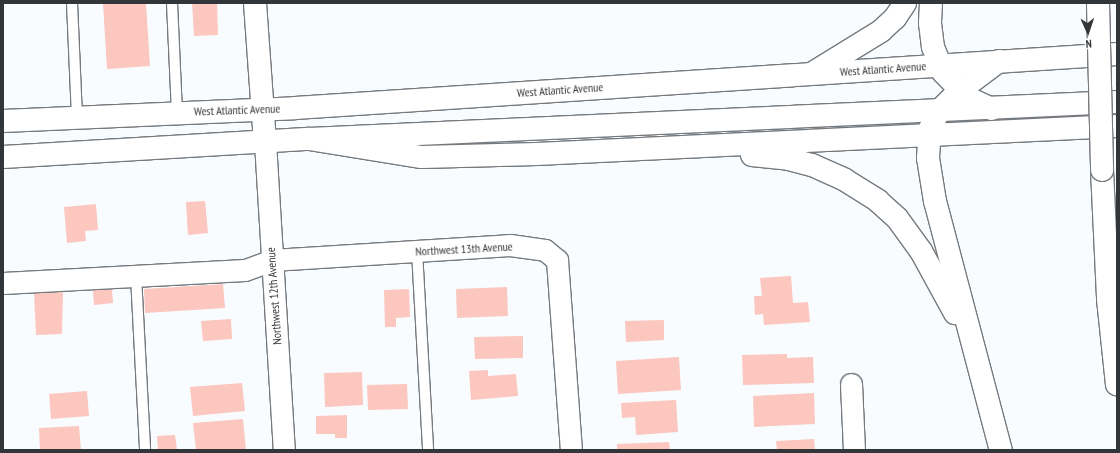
<!DOCTYPE html>
<style>
body{margin:0}
#map{position:relative;width:1120px;height:453px;overflow:hidden;background:#f8fcff;font-family:"PT Sans Narrow",sans-serif}
div>[style]{position:absolute}
[style*='--x']{left:calc(var(--x)*1px);top:calc(var(--y)*1px);width:calc(var(--w)*1px);rotate:calc(var(--a)*1deg)}
.building>*{inset:0;background:#fbc7be}
.roads{filter:drop-shadow(1px 0 #757a7f) drop-shadow(-1px 0 #757a7f) drop-shadow(0 1px #757a7f) drop-shadow(0 -1px #757a7f)}
.service>*{height:10px;margin:-5px;padding:0 5px;transform-origin:5px;border-radius:5px;background:#fff}
.minor>*{height:21px;margin:-10.5px;padding:0 10.5px;transform-origin:10.5px;border-radius:10.5px;background:#fff}
.tertiary>*{height:22px;margin:-11px;padding:0 11px;transform-origin:11px;border-radius:11px;background:#fff}
.primary>*{height:22px;margin:-11px;padding:0 11px;transform-origin:11px;border-radius:11px;background:#fff}
.motorway>*{height:22px;margin:-11px;padding:0 11px;transform-origin:11px;border-radius:11px;background:#fff}
.bridges{filter:drop-shadow(1px 0 #757a7f) drop-shadow(-1px 0 #757a7f) drop-shadow(0 1px #757a7f) drop-shadow(0 -1px #757a7f)}
.motorway-bridge>*{height:22px;margin:-11px;padding:0 11px;transform-origin:11px;border-radius:11px;background:#fff}
span{translate:-50% -50%;white-space:nowrap;text-align:center;line-height:1.15;-webkit-text-stroke:3px #fff;paint-order:stroke}
.street-label{font-size:12px;color:#333638}
.frame{position:absolute;inset:0;border:4px solid #333638;pointer-events:none}
.north{position:absolute;left:1068px;top:12px;width:40px;height:40px;-webkit-text-stroke:3px #fff;paint-order:stroke;rotate:177deg;font-size:11px;font-weight:700;line-height:16px;text-align:center;color:#333638}
.north::after{content:'';display:block;margin:auto;width:14px;height:18px;background:#333638;clip-path:polygon(50% 0,100% 100%,50% 72%,0 100%)}
</style>
<div id="map">
<div class="building">
<i style="clip-path:polygon(103px 3px,146px 3px,150px 66px,107px 69px)"></i>
<i style="clip-path:polygon(192px 3px,217px 3px,218px 35px,194px 36px)"></i>
<i style="clip-path:polygon(205px 201px,208px 233px,188px 235px,186px 202px)"></i>
<i style="clip-path:polygon(96px 204px,98px 230px,85px 231px,86px 241px,67px 243px,64px 207px)"></i>
<i style="clip-path:polygon(791px 276px,793px 303px,808px 302px,810px 322px,764px 325px,763px 314px,755px 315px,754px 296px,762px 296px,760px 278px)"></i>
<i style="clip-path:polygon(223px 284px,225px 308px,145px 313px,144px 289px)"></i>
<i style="clip-path:polygon(507px 287px,508px 316px,457px 318px,456px 289px)"></i>
<i style="clip-path:polygon(112px 288px,113px 303px,94px 305px,93px 290px)"></i>
<i style="clip-path:polygon(409px 289px,410px 317px,396px 318px,396px 327px,385px 327px,384px 290px)"></i>
<i style="clip-path:polygon(63px 292px,62px 334px,36px 335px,34px 293px)"></i>
<i style="clip-path:polygon(231px 319px,232px 339px,203px 341px,201px 321px)"></i>
<i style="clip-path:polygon(664px 320px,664px 340px,626px 342px,625px 321px)"></i>
<i style="clip-path:polygon(523px 336px,523px 358px,475px 359px,474px 337px)"></i>
<i style="clip-path:polygon(787px 354px,787px 358px,813px 357px,814px 383px,743px 385px,742px 355px)"></i>
<i style="clip-path:polygon(679px 357px,681px 390px,618px 394px,616px 361px)"></i>
<i style="clip-path:polygon(488px 370px,488px 376px,516px 374px,518px 396px,471px 400px,469px 371px)"></i>
<i style="clip-path:polygon(362px 372px,363px 405px,325px 407px,324px 373px)"></i>
<i style="clip-path:polygon(242px 383px,245px 411px,193px 416px,190px 387px)"></i>
<i style="clip-path:polygon(407px 384px,408px 409px,368px 410px,367px 385px)"></i>
<i style="clip-path:polygon(87px 391px,89px 416px,51px 419px,49px 394px)"></i>
<i style="clip-path:polygon(814px 393px,815px 424px,754px 427px,753px 396px)"></i>
<i style="clip-path:polygon(676px 400px,678px 432px,636px 435px,635px 417px,622px 418px,621px 403px)"></i>
<i style="clip-path:polygon(347px 415px,347px 438px,335px 438px,335px 434px,316px 434px,316px 416px)"></i>
<i style="clip-path:polygon(243px 419px,246px 450px,196px 450px,193px 423px)"></i>
<i style="clip-path:polygon(79px 426px,81px 450px,40px 450px,39px 428px)"></i>
<i style="clip-path:polygon(175px 435px,177px 450px,158px 450px,157px 436px)"></i>
<i style="clip-path:polygon(814px 439px,815px 450px,777px 450px,776px 441px)"></i>
<i style="clip-path:polygon(669px 442px,670px 450px,617px 450px,617px 444px)"></i>
</div>
<div class="roads">
<div class="service">
<i style="--x:72;--y:3;--w:114;--a:87.5"></i>
<i style="--x:172;--y:3;--w:109;--a:87.4"></i>
<i style="--x:417;--y:251;--w:199;--a:86.8"></i>
<i style="--x:136;--y:276;--w:174;--a:87"></i>
</div>
<div class="minor">
<i style="--x:265;--y:142;--w:309;--a:86.5"></i>
<i style="--x:3;--y:283;--w:242;--a:-3.1"></i>
<i style="--x:245;--y:270;--w:29;--a:-20"></i>
<i style="--x:272;--y:260;--w:238;--a:-3.6"></i>
<i style="--x:510;--y:245;--w:35;--a:8"></i>
<i style="--x:545;--y:250;--w:16;--a:40"></i>
<i style="--x:557;--y:260;--w:191;--a:85.8"></i>
<i style="--x:851;--y:384;--w:66;--a:87.4"></i>
</div>
<div class="tertiary">
<i style="--x:255;--y:3;--w:139;--a:85.9"></i>
</div>
<div class="primary">
<i style="--x:3;--y:121;--w:292;--a:-2.5"></i>
<i style="--x:295;--y:108;--w:824;--a:-3.76"></i>
<i style="--x:3;--y:157;--w:307;--a:-3.4"></i>
<i style="--x:309;--y:139;--w:809;--a:-2.62"></i>
</div>
<div class="motorway">
<i style="--x:931;--y:3;--w:20;--a:93"></i>
<i style="--x:930;--y:23;--w:24;--a:83"></i>
<i style="--x:933;--y:47;--w:27;--a:68"></i>
<i style="--x:943;--y:72;--w:36;--a:46"></i>
<i style="--x:968;--y:98;--w:26;--a:25"></i>
<i style="--x:999;--y:61;--w:50;--a:143.1"></i>
<i style="--x:959;--y:91;--w:28;--a:135"></i>
<i style="--x:939;--y:111;--w:20;--a:117"></i>
<i style="--x:930;--y:129;--w:29;--a:94"></i>
<i style="--x:928;--y:158;--w:44;--a:80.8"></i>
<i style="--x:935;--y:201;--w:258;--a:75.2"></i>
<i style="--x:811;--y:74;--w:82;--a:-31.6"></i>
<i style="--x:881;--y:31;--w:19;--a:-43"></i>
<i style="--x:895;--y:18;--w:18;--a:-56"></i>
<i style="--x:309;--y:139;--w:114;--a:9.1"></i>
<i style="--x:422;--y:157;--w:115;--a:-1.5"></i>
<i style="--x:537;--y:154;--w:581;--a:-2.76"></i>
<i style="--x:752;--y:155;--w:37;--a:6"></i>
<i style="--x:789;--y:159;--w:24;--a:15"></i>
<i style="--x:812;--y:165;--w:36;--a:24"></i>
<i style="--x:845;--y:180;--w:39;--a:32"></i>
<i style="--x:878;--y:201;--w:25;--a:42"></i>
<i style="--x:897;--y:218;--w:41;--a:54"></i>
<i style="--x:921;--y:251;--w:71;--a:61.3"></i>
<i style="--x:1102;--y:170;--w:129;--a:87.3"></i>
<i style="--x:1108;--y:299;--w:86;--a:84"></i>
</div>
</div>
<div class="bridges">
<div class="motorway-bridge">
<i style="--x:1098;--y:3;--w:167;--a:88.6"></i>
</div>
</div>
<div class="street-label">
<span style="left:883px;top:69px;rotate:-4deg">West Atlantic Avenue</span>
<span style="left:560px;top:90px;rotate:-4deg">West Atlantic Avenue</span>
<span style="left:237px;top:110px;rotate:-2deg">West Atlantic Avenue</span>
<span style="left:464px;top:249px;rotate:-3deg">Northwest 13th Avenue</span>
<span style="left:274px;top:296px;rotate:-94deg">Northwest 12th Avenue</span>
</div>
<div class="frame"></div>
<div class="north">N</div>
</div>
